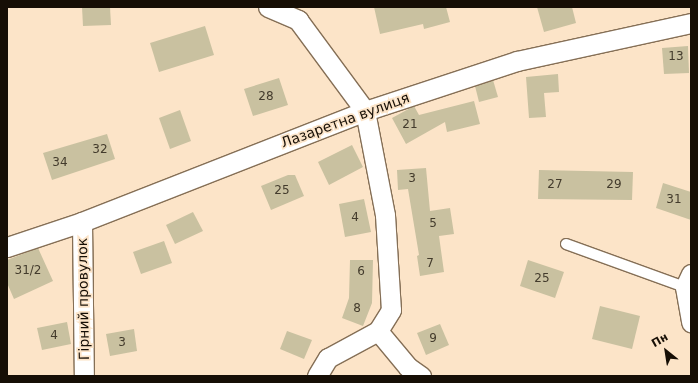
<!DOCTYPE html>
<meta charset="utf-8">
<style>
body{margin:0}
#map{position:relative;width:698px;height:383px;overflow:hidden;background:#fce4c8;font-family:"DejaVu Sans",sans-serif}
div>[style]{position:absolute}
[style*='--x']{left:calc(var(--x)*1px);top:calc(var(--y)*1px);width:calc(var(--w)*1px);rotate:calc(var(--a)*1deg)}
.building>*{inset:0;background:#c9c1a0}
.roads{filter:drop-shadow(1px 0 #856f56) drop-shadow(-1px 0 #856f56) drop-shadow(0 1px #856f56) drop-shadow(0 -1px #856f56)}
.service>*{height:10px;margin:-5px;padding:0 5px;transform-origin:5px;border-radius:5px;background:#fff}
.minor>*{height:19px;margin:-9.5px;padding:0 9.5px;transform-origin:9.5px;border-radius:9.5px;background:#fff}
span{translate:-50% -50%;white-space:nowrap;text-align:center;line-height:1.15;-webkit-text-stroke:3.5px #fce4c8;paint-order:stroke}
.number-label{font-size:12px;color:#433b2c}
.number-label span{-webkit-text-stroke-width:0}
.street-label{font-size:14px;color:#160e05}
.frame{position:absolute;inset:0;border:8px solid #160e05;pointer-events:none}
.north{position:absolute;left:646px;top:331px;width:40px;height:40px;-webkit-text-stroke:3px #fce4c8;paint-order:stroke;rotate:330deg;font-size:11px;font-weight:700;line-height:16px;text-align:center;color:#160e05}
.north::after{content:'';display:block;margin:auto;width:14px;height:18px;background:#160e05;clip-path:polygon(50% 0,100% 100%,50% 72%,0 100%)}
</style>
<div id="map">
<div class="building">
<i style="clip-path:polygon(82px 7px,110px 7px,111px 25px,83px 26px)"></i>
<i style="clip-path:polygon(374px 7px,446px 7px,450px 22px,424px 29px,423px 24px,380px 34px)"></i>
<i style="clip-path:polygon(537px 7px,572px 7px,576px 23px,544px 32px)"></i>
<i style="clip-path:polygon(205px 26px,214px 55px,159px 72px,150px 43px)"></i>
<i style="clip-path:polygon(688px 46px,689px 73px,664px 74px,662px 48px)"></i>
<i style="clip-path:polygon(558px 74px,559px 92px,544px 93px,546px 117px,529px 118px,526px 77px)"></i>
<i style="clip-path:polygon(279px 78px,288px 105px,253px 116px,244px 89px)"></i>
<i style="clip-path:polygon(493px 80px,498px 97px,479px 102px,475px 86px)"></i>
<i style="clip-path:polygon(474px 101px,480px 124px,447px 132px,445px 122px,406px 144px,392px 118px,414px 106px,419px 115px)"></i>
<i style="clip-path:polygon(180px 110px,191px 141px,170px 149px,159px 118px)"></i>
<i style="clip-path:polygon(107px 134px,115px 159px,52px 180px,43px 153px)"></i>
<i style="clip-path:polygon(352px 145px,363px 167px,329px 185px,318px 162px)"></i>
<i style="clip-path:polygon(426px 168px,430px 211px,450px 208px,454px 234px,439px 236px,444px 272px,420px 276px,417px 256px,419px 255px,408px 189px,398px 190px,397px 170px)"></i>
<i style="clip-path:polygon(539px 170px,633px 172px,632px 200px,538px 199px)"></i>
<i style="clip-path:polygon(288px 175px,295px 175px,304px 196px,271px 210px,261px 186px)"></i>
<i style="clip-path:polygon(663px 183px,691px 192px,691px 220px,656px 208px)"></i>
<i style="clip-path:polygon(364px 199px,371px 232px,345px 237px,339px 204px)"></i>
<i style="clip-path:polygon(193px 212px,203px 231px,175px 244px,166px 225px)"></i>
<i style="clip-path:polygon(164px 241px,172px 263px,141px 274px,133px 252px)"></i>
<i style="clip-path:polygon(38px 248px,53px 281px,14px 299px,7px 283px,7px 260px)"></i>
<i style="clip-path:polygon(350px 260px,373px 260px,372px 303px,363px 326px,342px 318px,349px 298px)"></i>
<i style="clip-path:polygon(528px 260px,564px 272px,555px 298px,520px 286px)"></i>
<i style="clip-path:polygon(600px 306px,640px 316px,632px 349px,592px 339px)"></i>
<i style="clip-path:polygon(67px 322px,71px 344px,42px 350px,37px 328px)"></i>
<i style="clip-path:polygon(440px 324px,449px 345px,426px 355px,417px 333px)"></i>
<i style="clip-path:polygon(134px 329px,137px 351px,110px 356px,106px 334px)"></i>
<i style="clip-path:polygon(287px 331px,312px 340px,304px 359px,280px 349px)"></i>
</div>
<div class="roads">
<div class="service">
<i style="--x:566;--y:244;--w:127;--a:19.9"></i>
</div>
<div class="minor">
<i style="--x:268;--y:7;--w:33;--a:23"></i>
<i style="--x:298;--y:20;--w:113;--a:53.6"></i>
<i style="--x:365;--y:111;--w:106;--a:79.1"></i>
<i style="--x:385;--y:215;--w:95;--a:86.4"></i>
<i style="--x:391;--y:310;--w:25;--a:122"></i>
<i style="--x:378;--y:331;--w:47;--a:50.2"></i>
<i style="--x:408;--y:367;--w:16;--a:35"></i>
<i style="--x:82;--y:222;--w:154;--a:89.3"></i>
<i style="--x:7;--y:247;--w:79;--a:-18.4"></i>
<i style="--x:82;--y:222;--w:304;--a:-21.4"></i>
<i style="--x:365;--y:111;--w:160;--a:-18.2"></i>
<i style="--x:517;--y:61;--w:178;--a:-12.3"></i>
<i style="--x:691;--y:274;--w:14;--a:115"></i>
<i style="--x:685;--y:287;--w:36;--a:80"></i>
<i style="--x:317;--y:376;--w:21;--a:-59"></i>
<i style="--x:328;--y:358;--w:57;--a:-28.4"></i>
</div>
</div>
<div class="number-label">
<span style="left:676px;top:57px">13</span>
<span style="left:266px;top:97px">28</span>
<span style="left:410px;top:125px">21</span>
<span style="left:100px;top:150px">32</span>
<span style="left:60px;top:163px">34</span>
<span style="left:412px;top:179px">3</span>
<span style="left:555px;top:185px">27</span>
<span style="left:614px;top:185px">29</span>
<span style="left:282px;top:191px">25</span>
<span style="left:674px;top:200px">31</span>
<span style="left:355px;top:218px">4</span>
<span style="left:433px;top:224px">5</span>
<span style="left:430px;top:264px">7</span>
<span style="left:28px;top:271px">31/2</span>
<span style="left:361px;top:272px">6</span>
<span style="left:542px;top:279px">25</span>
<span style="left:357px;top:309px">8</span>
<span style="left:54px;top:336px">4</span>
<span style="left:433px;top:339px">9</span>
<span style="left:122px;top:343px">3</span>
</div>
<div class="street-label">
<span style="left:345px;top:120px;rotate:-20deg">Лазаретна вулиця</span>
<span style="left:83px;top:299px;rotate:-91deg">Гірний провулок</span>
</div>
<div class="frame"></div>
<div class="north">Пн</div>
</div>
